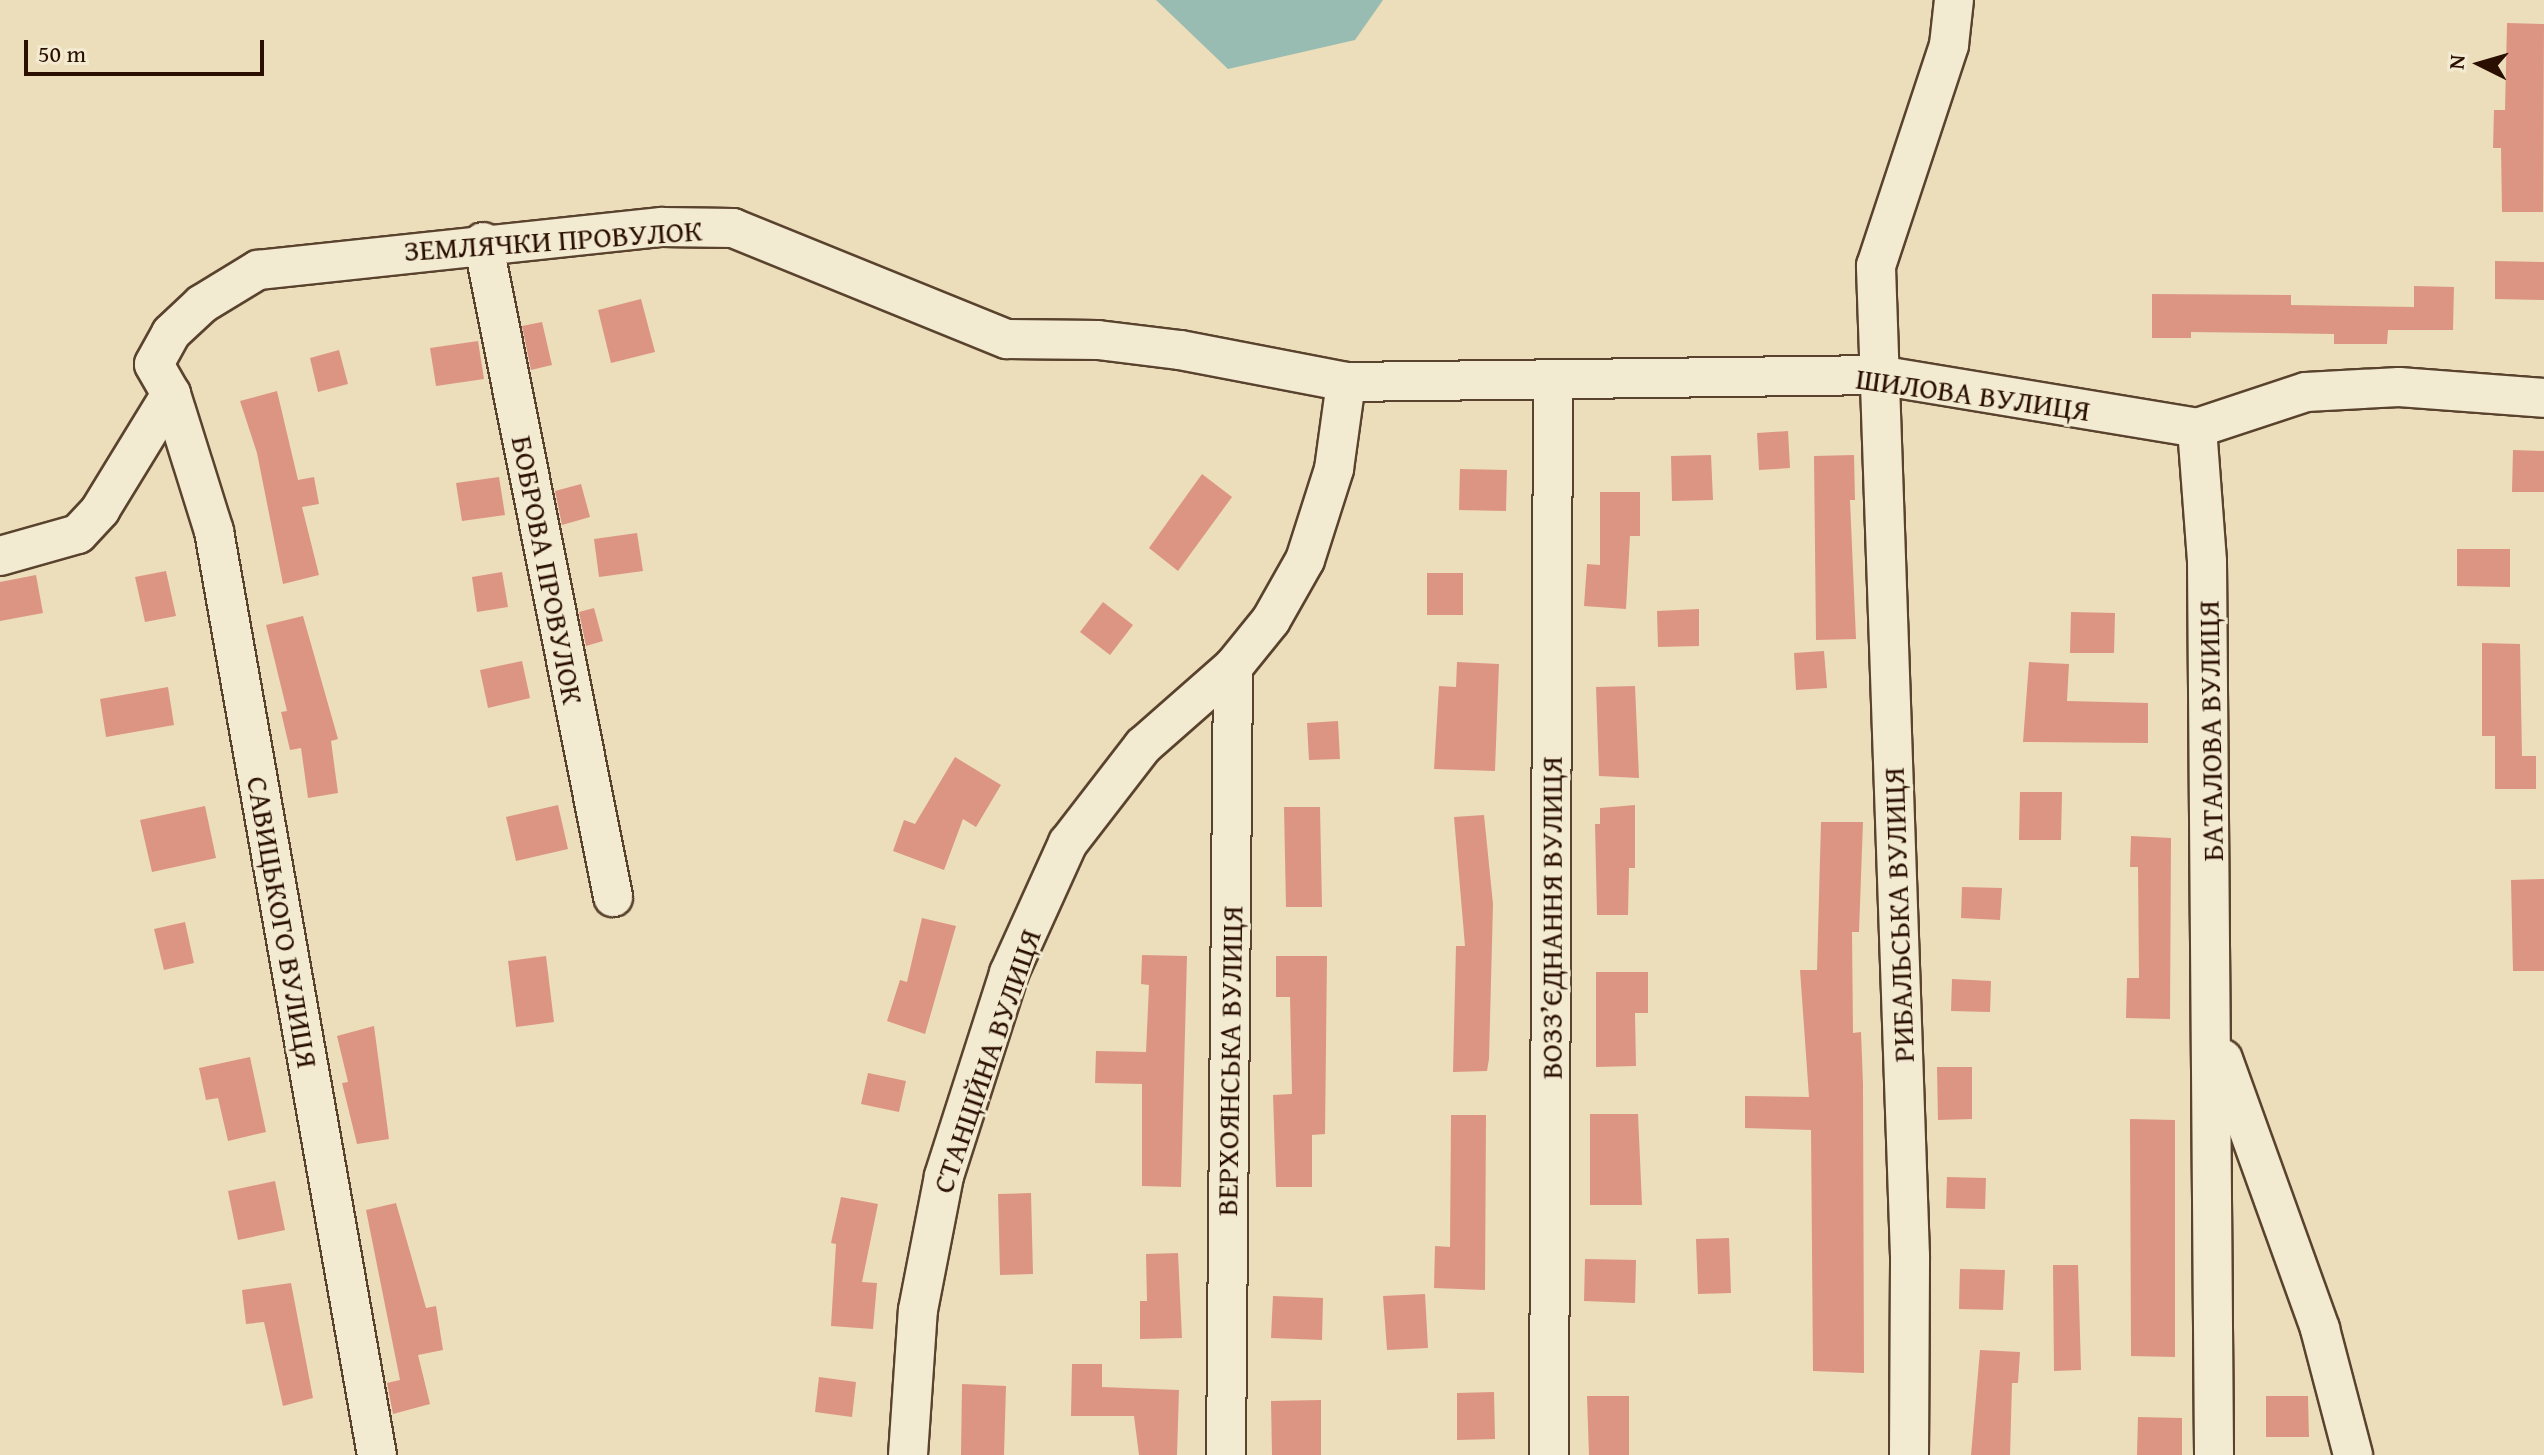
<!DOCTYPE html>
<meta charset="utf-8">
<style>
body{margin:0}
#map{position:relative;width:2544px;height:1455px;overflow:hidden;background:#ecdeba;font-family:"Gentium Book Plus",serif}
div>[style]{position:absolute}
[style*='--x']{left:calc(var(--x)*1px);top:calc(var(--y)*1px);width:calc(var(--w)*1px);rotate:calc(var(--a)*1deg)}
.water>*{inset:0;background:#99bcb2}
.building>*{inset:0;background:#dc9582}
.roads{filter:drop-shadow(2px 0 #5a432e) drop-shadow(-2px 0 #5a432e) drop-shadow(0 2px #5a432e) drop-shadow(0 -2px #5a432e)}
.minor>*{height:38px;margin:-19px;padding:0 19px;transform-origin:19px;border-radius:19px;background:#f3ead2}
span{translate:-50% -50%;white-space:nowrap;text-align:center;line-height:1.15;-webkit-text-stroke:6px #f3ead2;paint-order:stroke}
.street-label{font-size:30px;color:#2a0f00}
.north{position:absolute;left:2440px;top:24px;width:80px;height:80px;-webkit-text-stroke:6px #f3ead2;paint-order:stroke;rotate:275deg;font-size:22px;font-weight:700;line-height:32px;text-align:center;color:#2a0f00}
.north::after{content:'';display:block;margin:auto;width:28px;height:36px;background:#2a0f00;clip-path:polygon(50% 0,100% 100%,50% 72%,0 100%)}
.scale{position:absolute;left:24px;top:40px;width:240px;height:36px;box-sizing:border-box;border:4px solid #2a0f00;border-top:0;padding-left:10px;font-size:24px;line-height:28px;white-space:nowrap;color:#2a0f00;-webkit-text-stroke:6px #f3ead2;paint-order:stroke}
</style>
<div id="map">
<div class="water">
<i style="clip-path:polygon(1156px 0,1383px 0,1355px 40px,1228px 69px)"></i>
</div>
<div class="building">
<i style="clip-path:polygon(2507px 23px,2544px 24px,2543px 212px,2502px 212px,2501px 148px,2493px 148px,2494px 110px,2505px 110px)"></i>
<i style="clip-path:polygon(2495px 261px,2544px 262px,2544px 300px,2495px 299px)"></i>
<i style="clip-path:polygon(2414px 286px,2454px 287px,2453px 330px,2388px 330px,2387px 344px,2334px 344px,2334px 334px,2191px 332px,2191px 338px,2152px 338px,2152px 294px,2291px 295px,2291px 305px,2414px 307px)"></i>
<i style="clip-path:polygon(641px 299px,655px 352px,611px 363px,598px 310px)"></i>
<i style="clip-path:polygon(542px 322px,552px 365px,531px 370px,522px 326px)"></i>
<i style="clip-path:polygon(478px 341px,484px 379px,436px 386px,430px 348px)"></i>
<i style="clip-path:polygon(339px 350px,348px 384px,318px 392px,310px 358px)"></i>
<i style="clip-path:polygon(277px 391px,298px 480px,314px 477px,319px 504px,302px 507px,319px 575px,283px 584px,257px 453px,240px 401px)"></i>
<i style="clip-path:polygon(1788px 431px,1790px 468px,1759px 470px,1757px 433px)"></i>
<i style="clip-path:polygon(2513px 450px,2544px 451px,2544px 492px,2512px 492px)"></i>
<i style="clip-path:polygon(1711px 455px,1713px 500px,1672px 501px,1671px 456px)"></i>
<i style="clip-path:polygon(1854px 455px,1855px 500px,1850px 500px,1856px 639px,1816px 640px,1814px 456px)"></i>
<i style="clip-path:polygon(1460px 469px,1507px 470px,1506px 511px,1459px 510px)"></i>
<i style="clip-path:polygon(1202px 474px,1232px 497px,1178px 571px,1149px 548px)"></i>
<i style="clip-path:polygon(499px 477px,505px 515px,462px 521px,456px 483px)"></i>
<i style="clip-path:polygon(581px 484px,590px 517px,562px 525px,555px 491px)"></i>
<i style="clip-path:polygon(1600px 492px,1640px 492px,1640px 536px,1630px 536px,1626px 609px,1584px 606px,1587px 564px,1600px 565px)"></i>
<i style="clip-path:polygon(637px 533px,643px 571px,599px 577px,594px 539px)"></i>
<i style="clip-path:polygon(2457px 549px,2510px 549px,2510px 587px,2457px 586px)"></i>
<i style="clip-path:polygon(166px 571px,176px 616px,145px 622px,135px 577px)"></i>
<i style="clip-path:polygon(502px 572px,508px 607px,477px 612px,472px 577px)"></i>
<i style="clip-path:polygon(1427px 573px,1463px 573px,1463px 615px,1427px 615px)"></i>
<i style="clip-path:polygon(36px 575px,43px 613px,0 621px,0 582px)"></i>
<i style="clip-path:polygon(1103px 602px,1133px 625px,1110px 655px,1080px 632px)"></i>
<i style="clip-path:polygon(594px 608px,603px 641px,586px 646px,579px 612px)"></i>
<i style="clip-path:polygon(1699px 609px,1699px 646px,1658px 647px,1657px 611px)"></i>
<i style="clip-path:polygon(2071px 612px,2115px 613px,2114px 653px,2070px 653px)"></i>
<i style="clip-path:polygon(303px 616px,338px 739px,331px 741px,338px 793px,308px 798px,301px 748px,290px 750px,281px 712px,287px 711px,266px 625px)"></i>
<i style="clip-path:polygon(2482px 643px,2520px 644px,2522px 756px,2536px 756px,2536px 789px,2495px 789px,2495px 736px,2482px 736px)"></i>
<i style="clip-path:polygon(1824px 651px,1827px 688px,1796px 690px,1794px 653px)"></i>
<i style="clip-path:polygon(522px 661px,530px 698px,488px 708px,480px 670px)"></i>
<i style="clip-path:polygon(1457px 662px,1499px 664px,1495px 771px,1434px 769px,1439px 686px,1456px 687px)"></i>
<i style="clip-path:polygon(2029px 662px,2069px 664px,2067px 701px,2148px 703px,2148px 743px,2023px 742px)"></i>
<i style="clip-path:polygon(1635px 686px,1639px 778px,1599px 776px,1596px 687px)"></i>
<i style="clip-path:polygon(168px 687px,174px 725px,106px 737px,100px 699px)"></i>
<i style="clip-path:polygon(1338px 721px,1340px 759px,1309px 760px,1307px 723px)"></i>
<i style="clip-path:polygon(955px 757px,1001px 785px,976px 827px,963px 819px,944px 870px,893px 851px,904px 820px,915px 824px)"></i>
<i style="clip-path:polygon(2020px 792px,2062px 792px,2061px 840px,2019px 840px)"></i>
<i style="clip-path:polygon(558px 805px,568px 849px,516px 861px,506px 817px)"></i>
<i style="clip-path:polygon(1635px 805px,1635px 868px,1629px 868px,1628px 915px,1597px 915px,1595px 824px,1600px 824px,1600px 808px)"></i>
<i style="clip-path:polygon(205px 806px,216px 858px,152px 872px,140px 820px)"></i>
<i style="clip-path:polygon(1284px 807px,1320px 807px,1322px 907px,1286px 907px)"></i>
<i style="clip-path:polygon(1484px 815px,1493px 904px,1489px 1059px,1487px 1071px,1453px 1072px,1456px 946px,1465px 946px,1454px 817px)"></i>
<i style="clip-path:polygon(1821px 822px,1863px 822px,1859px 932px,1852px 932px,1853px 1033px,1861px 1032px,1863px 1084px,1864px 1373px,1813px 1371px,1811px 1130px,1745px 1128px,1745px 1096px,1809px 1097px,1800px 970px,1817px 970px)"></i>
<i style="clip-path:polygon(2131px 836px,2171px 838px,2170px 1019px,2126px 1018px,2127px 978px,2139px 978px,2138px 867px,2130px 867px)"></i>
<i style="clip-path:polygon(2544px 879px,2544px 971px,2513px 971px,2511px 880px)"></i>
<i style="clip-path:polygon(1962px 887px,2002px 888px,2000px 920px,1961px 918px)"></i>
<i style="clip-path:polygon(922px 918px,956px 926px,925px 1034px,887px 1021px,900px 980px,907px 982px)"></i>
<i style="clip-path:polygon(185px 922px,194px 963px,164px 970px,154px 929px)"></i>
<i style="clip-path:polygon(1142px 955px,1187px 956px,1181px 1187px,1142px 1186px,1142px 1084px,1095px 1083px,1096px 1051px,1146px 1052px,1149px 985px,1141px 984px)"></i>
<i style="clip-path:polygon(546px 956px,554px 1022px,516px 1027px,508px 961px)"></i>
<i style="clip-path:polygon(1276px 956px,1327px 956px,1325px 1134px,1312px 1135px,1312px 1187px,1276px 1187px,1273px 1095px,1292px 1094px,1290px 997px,1276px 997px)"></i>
<i style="clip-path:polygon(1596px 972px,1648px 972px,1648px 1013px,1635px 1013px,1636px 1066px,1596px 1067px)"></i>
<i style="clip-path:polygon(1952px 979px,1991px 981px,1990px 1012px,1951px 1011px)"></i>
<i style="clip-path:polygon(374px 1026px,389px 1139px,357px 1144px,342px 1083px,348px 1082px,337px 1036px)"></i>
<i style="clip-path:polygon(250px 1057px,266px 1132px,228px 1141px,218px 1098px,206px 1100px,199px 1068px)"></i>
<i style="clip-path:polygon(1937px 1067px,1972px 1067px,1972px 1119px,1938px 1120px)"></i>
<i style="clip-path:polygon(868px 1073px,906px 1081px,899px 1112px,861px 1104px)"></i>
<i style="clip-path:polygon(1590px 1114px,1638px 1114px,1642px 1205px,1590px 1205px)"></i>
<i style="clip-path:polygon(1451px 1115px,1486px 1115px,1485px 1290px,1434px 1288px,1435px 1246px,1450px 1247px)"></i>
<i style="clip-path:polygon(2130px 1119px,2175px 1120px,2175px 1357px,2131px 1356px)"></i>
<i style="clip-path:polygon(1947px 1177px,1986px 1178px,1985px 1209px,1946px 1208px)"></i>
<i style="clip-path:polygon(275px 1181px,285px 1230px,238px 1240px,228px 1191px)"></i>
<i style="clip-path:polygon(1031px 1193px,1033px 1274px,1000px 1275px,998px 1194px)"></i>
<i style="clip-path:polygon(841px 1197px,878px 1204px,862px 1282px,877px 1283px,873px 1329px,831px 1326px,836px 1244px,831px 1243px)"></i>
<i style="clip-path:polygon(396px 1203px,426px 1308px,436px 1306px,443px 1350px,418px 1355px,430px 1404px,393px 1414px,387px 1383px,400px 1380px,366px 1210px)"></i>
<i style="clip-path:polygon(1729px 1238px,1731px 1293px,1698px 1294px,1696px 1239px)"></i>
<i style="clip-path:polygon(1178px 1253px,1182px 1338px,1140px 1339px,1140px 1301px,1147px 1301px,1146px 1254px)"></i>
<i style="clip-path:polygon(1585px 1259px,1636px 1260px,1635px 1303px,1584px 1301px)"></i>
<i style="clip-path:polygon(2053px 1265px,2078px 1265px,2081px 1370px,2054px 1371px)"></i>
<i style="clip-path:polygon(1960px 1269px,2005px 1270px,2003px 1310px,1959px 1309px)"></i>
<i style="clip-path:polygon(291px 1283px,313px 1398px,283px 1406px,264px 1322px,246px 1324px,242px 1290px)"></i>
<i style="clip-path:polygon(1425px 1294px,1428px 1348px,1387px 1350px,1383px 1296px)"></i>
<i style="clip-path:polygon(1273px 1296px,1323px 1298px,1322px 1340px,1271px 1338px)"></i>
<i style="clip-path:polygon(1980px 1350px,2020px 1352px,2018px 1383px,2012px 1383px,2010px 1455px,1971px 1455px)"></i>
<i style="clip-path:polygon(1072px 1364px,1102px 1364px,1102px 1387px,1179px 1390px,1177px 1455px,1139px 1455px,1134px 1416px,1071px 1416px)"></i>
<i style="clip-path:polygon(819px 1377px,856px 1382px,852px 1417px,815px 1412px)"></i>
<i style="clip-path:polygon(962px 1384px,1006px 1386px,1004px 1455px,961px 1455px)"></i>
<i style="clip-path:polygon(1494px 1392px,1495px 1439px,1457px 1440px,1457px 1393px)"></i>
<i style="clip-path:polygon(1587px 1396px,1629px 1396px,1629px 1455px,1589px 1455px)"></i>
<i style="clip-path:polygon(2266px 1396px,2308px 1396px,2309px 1437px,2266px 1437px)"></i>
<i style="clip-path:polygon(1321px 1400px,1321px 1455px,1272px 1455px,1271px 1401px)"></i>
<i style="clip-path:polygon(2138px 1417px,2182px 1418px,2182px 1455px,2137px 1455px)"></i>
</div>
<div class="roads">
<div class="minor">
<i style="--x:483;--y:242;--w:668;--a:78.77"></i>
<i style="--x:171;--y:394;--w:144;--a:72.6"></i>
<i style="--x:214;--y:531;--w:938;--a:80"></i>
<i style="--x:2197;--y:428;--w:134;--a:85.7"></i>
<i style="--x:2207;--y:562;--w:893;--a:89.55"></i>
<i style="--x:0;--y:556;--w:81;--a:-15.8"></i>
<i style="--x:78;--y:534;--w:33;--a:-47"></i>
<i style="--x:100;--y:510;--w:136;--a:-58.5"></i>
<i style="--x:171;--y:394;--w:34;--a:-120"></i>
<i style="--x:154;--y:364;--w:35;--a:-61"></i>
<i style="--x:171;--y:333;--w:42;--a:-43.1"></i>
<i style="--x:202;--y:304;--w:66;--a:-31.3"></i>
<i style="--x:258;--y:270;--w:406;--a:-6.1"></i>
<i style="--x:662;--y:227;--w:71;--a:0.8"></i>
<i style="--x:733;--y:228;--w:296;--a:22.1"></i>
<i style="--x:1007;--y:339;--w:91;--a:0.6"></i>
<i style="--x:1098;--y:340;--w:83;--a:7"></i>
<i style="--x:1180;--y:350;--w:169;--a:10.9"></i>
<i style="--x:1346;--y:382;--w:532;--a:-0.75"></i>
<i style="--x:1878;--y:375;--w:323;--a:9.4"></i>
<i style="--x:2197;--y:428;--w:115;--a:-18.3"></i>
<i style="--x:2306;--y:392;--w:93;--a:-3.1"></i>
<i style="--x:2399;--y:387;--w:145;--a:4.3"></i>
<i style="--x:2223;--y:1059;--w:287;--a:70.2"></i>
<i style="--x:2320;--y:1329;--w:130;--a:75.3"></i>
<i style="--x:908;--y:1455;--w:145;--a:-86.1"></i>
<i style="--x:918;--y:1310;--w:136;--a:-79"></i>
<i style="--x:944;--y:1176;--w:213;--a:-72.2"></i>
<i style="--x:1009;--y:973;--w:143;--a:-65.6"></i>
<i style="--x:1068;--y:843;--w:123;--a:-52.3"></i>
<i style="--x:1143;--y:746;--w:120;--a:-41.3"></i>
<i style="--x:1233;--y:667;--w:60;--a:-51"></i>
<i style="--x:1271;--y:620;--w:69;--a:-60.5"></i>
<i style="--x:1305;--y:560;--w:96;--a:-72.3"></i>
<i style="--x:1334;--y:469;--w:88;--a:-82.1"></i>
<i style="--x:1226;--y:1455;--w:788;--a:-89.49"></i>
<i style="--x:1549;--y:1455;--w:1073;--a:-89.79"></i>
<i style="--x:1909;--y:1455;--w:199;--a:-89.7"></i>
<i style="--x:1910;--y:1256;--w:991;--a:-91.97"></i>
<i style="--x:1876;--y:266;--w:233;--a:-71.7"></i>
<i style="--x:1949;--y:45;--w:45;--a:-83.7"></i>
</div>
</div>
<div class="street-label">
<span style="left:553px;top:240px;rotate:-4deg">ЗЕМЛЯЧКИ ПРОВУЛОК</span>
<span style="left:1973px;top:394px;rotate:8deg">ШИЛОВА ВУЛИЦЯ</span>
<span style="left:548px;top:570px;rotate:79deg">БОБРОВА ПРОВУЛОК</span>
<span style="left:2210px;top:731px;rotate:-91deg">БАТАЛОВА ВУЛИЦЯ</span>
<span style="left:1898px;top:915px;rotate:-92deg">РИБАЛЬСЬКА ВУЛИЦЯ</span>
<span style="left:1551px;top:918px;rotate:-90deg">ВОЗЗ’ЄДНАННЯ ВУЛИЦЯ</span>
<span style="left:283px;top:922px;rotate:80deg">САВИЦЬКОГО ВУЛИЦЯ</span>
<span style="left:986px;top:1061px;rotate:-71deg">СТАНЦІЙНА ВУЛИЦЯ</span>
<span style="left:1229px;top:1061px;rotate:-89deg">ВЕРХОЯНСЬКА ВУЛИЦЯ</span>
</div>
<div class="north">N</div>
<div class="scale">50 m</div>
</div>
